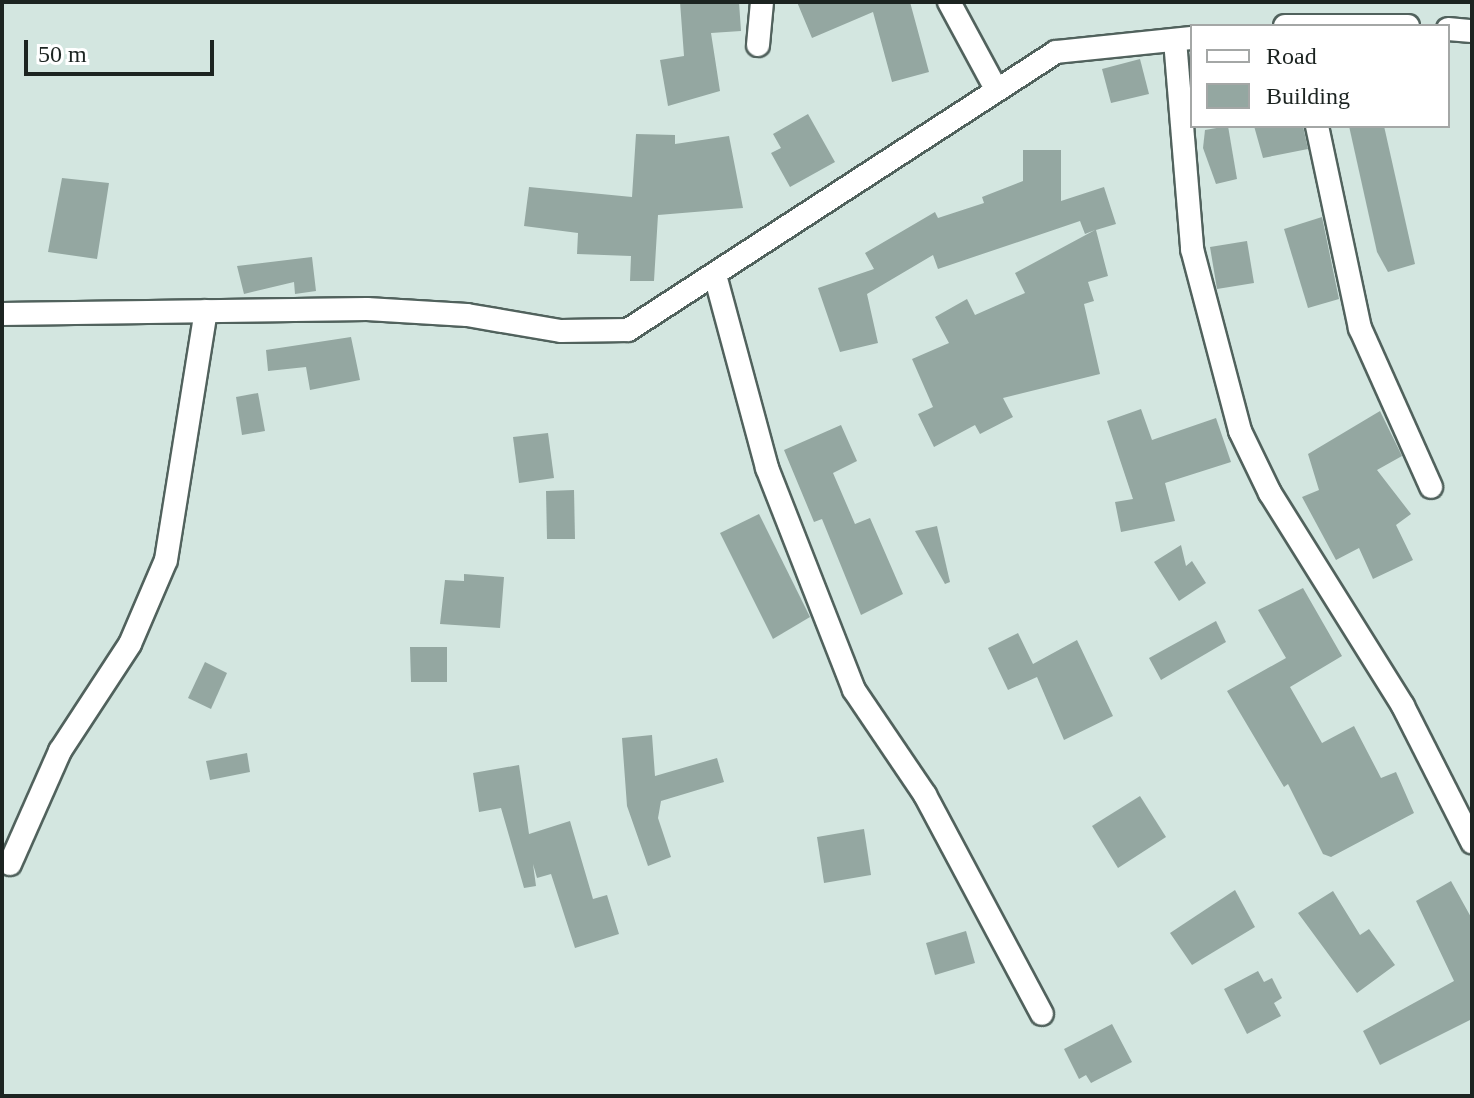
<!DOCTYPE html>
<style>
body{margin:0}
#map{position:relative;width:1474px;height:1098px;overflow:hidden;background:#d3e6e0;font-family:Georgia,serif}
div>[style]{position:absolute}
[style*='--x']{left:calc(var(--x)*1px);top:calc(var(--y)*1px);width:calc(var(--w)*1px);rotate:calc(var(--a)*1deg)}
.building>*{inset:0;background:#94a7a1}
.roads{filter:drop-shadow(2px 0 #51625d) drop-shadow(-2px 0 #51625d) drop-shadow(0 2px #51625d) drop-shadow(0 -2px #51625d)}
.minor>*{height:22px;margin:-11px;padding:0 11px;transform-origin:11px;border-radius:11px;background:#fff}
span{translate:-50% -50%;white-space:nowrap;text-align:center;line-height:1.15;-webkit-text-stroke:6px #fff;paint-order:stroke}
.frame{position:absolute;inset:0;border:4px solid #1c2421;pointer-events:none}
.legend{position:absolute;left:1190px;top:24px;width:260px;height:104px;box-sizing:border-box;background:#fff;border:2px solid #a4a7a6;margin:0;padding:10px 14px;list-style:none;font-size:24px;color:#1c2421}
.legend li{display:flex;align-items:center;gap:16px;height:40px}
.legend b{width:40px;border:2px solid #a4a7a6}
.scale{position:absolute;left:24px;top:40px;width:190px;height:36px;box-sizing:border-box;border:4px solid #1c2421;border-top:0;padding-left:10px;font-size:24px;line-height:28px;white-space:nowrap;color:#1c2421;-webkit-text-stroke:6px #fff;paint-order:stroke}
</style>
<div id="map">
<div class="building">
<i style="clip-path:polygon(680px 2px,739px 2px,741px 31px,711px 33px,720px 91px,668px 106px,660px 60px,684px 56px)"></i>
<i style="clip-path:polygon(797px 2px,910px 2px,929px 72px,892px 82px,873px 12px,812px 38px)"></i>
<i style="clip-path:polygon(1140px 59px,1149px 94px,1111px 103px,1102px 69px)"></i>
<i style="clip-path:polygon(808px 114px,835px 162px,790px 187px,771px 153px,781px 148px,773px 134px)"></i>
<i style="clip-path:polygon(1228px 126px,1237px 179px,1216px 184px,1203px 148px,1205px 130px)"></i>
<i style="clip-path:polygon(1254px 126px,1303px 126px,1308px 149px,1263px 158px)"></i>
<i style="clip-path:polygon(1349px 126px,1384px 126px,1415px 264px,1388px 272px,1377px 252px)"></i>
<i style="clip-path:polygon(636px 134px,675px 135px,675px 144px,729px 136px,743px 208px,658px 215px,654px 281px,630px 281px,631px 256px,577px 254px,578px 233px,524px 226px,529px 187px,632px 197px)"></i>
<i style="clip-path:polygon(1023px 150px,1061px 150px,1061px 201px,1104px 187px,1116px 224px,1096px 230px,1108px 276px,1088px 282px,1094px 301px,1084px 304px,1100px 374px,1003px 398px,1013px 417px,980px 434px,975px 425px,934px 447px,918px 414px,933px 407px,912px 359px,949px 343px,935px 317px,967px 299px,975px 315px,1025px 293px,1015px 273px,1095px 230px,1085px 234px,1080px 221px,938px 269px,933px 255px,867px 294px,878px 343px,840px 352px,818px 288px,874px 269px,865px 253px,935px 212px,938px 218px,984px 203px,982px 197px,1023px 181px)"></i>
<i style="clip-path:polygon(62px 178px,109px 183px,97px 259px,48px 252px)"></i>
<i style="clip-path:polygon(1322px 217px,1339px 299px,1308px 308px,1284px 229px)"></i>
<i style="clip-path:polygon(1247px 241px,1254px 283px,1217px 289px,1210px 247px)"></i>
<i style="clip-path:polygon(312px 257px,316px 291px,295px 294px,294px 282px,244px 294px,237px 266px)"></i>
<i style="clip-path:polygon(351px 337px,360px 380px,310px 390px,306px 367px,268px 371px,266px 350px)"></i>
<i style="clip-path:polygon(258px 393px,265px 431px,242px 435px,236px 397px)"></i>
<i style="clip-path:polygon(1141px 409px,1152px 440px,1216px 418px,1231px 462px,1165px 483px,1175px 521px,1121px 532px,1115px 502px,1133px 499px,1107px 421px)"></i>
<i style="clip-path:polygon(1380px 411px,1402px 456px,1377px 470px,1411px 514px,1396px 525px,1413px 560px,1373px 579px,1359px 548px,1336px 560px,1302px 497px,1319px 490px,1308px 454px)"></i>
<i style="clip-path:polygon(841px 425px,857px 461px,833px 473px,855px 524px,870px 518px,903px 594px,861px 615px,822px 519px,814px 522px,784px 450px)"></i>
<i style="clip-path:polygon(548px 433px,554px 478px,519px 483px,513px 437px)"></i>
<i style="clip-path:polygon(574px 490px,575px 539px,547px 539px,546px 491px)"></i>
<i style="clip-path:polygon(759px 514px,810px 617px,773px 639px,720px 533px)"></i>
<i style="clip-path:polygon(937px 526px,950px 582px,945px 584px,915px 531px)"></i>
<i style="clip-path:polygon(1181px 545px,1186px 566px,1192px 561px,1206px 583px,1179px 601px,1154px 562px)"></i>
<i style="clip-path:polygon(464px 574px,504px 577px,500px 628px,440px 624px,445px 580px,464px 581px)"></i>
<i style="clip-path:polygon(1303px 588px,1342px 656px,1290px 687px,1322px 743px,1354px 726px,1381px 778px,1396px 772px,1414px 813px,1331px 857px,1323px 854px,1288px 784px,1284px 787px,1227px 691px,1286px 658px,1258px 610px)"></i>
<i style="clip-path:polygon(1216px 621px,1226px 642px,1161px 680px,1149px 658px)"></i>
<i style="clip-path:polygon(1018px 633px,1033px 664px,1077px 640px,1113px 716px,1064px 740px,1037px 677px,1008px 690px,988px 648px)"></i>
<i style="clip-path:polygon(410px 647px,447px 647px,447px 682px,411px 682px)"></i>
<i style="clip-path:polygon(205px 662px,227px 673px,211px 709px,188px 698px)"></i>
<i style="clip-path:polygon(652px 735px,655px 776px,717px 758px,724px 782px,661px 801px,658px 818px,671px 857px,648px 866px,627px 806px,622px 738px)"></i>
<i style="clip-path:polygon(247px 753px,250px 772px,210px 780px,206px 761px)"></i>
<i style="clip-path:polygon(519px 765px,529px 834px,570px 821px,593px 899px,607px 895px,619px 934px,575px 948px,551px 874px,537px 878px,533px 864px,536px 886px,524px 888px,501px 808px,479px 812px,473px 773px)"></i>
<i style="clip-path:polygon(1140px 796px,1166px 837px,1118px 868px,1092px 826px)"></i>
<i style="clip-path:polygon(864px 829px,871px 875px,824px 883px,817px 837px)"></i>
<i style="clip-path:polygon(1451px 881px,1472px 919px,1472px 1019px,1380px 1065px,1363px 1031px,1454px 981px,1416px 901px)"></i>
<i style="clip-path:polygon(1235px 890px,1255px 927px,1192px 965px,1170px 933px)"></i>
<i style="clip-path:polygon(1333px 891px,1360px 935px,1369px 929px,1395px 965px,1357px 993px,1298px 913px)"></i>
<i style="clip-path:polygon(966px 931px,975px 963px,935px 975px,926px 943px)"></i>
<i style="clip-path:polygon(1258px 971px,1264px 982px,1272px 978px,1282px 998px,1274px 1003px,1281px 1016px,1247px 1034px,1224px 989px)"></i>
<i style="clip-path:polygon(1112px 1024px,1132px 1062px,1091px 1083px,1086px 1075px,1079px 1079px,1064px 1049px)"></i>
</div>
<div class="roads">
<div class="minor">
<i style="--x:949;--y:2;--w:97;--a:61.6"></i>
<i style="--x:1285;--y:26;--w:123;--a:0"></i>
<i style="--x:1448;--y:29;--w:24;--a:5"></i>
<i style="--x:1175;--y:40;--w:210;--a:85.3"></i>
<i style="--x:1192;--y:249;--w:188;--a:75.2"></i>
<i style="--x:1240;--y:431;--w:69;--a:64.2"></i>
<i style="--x:1270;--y:493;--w:251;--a:58"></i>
<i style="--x:1403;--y:706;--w:153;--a:63.1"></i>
<i style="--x:758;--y:45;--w:43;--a:-84.7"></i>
<i style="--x:1317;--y:126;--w:207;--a:78"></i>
<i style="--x:1360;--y:328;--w:174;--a:65.9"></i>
<i style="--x:715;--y:275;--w:200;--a:74.9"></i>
<i style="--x:767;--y:468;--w:238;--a:68.6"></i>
<i style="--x:854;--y:690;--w:127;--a:55.9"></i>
<i style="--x:925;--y:795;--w:248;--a:61.9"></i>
<i style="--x:2;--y:314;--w:365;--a:-0.8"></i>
<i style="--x:367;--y:309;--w:100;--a:3.4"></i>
<i style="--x:467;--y:315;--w:95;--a:9.7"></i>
<i style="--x:561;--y:331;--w:67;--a:-0.9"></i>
<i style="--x:628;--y:330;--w:510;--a:-33.01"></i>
<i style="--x:1056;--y:52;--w:137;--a:-5.9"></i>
<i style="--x:10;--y:864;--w:124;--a:-66.1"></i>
<i style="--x:60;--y:751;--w:128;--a:-56.8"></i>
<i style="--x:130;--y:644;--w:91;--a:-66.8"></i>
<i style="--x:166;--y:560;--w:252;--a:-80.9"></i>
</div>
</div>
<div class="frame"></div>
<ul class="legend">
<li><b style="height:10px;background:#fff"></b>Road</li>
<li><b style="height:22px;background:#94a7a1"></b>Building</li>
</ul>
<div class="scale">50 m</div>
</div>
